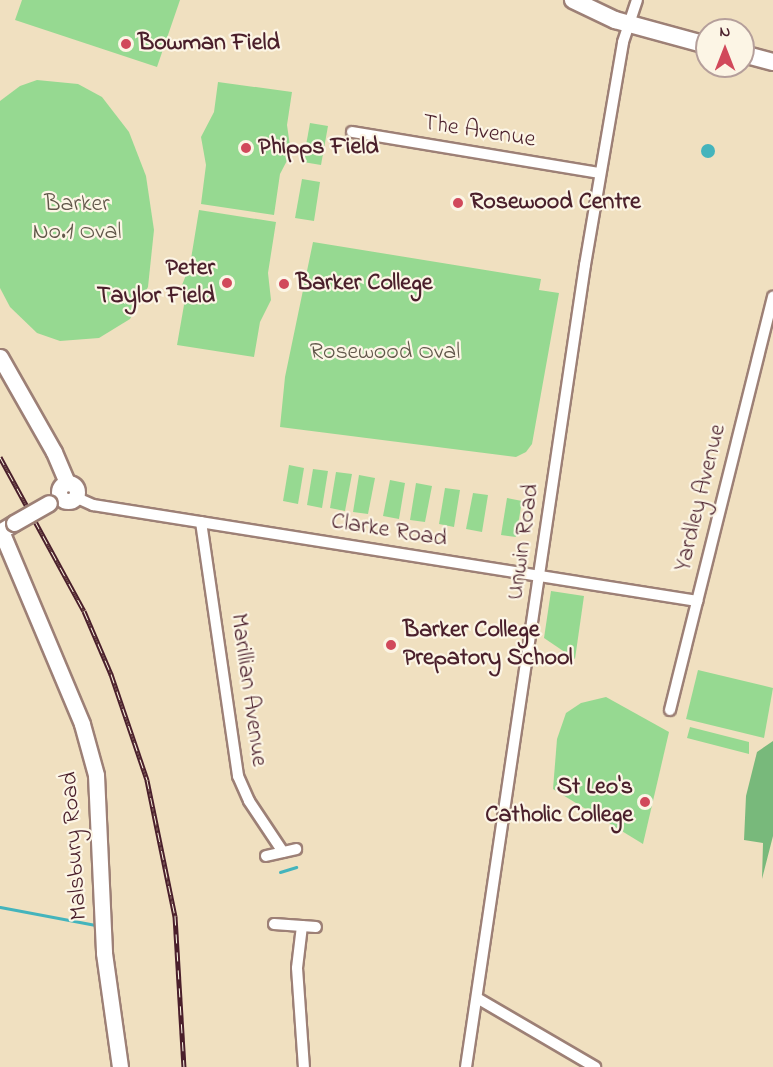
<!DOCTYPE html>
<style>
body{margin:0}
#map{position:relative;width:773px;height:1067px;overflow:hidden;background:#f0e0c0;font-family:"Indie Flower",sans-serif}
div>[style]{position:absolute}
[style*='--x']{left:calc(var(--x)*1px);top:calc(var(--y)*1px);width:calc(var(--w)*1px);rotate:calc(var(--a)*1deg)}
.green>*{inset:0;background:#96d991}
.forest>*{inset:0;background:#78b97b}
.water>*{inset:0;background:#44b4bc}
.round{border-radius:50%}
.stream>*{height:3px;margin:-1.5px;padding:0 1.5px;transform-origin:1.5px;border-radius:1.5px;background:#44b4bc}
.roads{filter:drop-shadow(2px 0 #9d8076) drop-shadow(-2px 0 #9d8076) drop-shadow(0 2px #9d8076) drop-shadow(0 -2px #9d8076)}
.street>*{height:10px;margin:-5px;padding:0 5px;transform-origin:5px;border-radius:5px;background:#fff}
.secondary>*{height:15px;margin:-7.5px;padding:0 7.5px;transform-origin:7.5px;border-radius:7.5px;background:#fff}
.secondary>.ring{margin:-7.5px;padding:0;box-sizing:content-box;background:none;border:15px solid #fff;border-radius:50%}
.primary>*{height:16px;margin:-8px;padding:0 8px;transform-origin:8px;border-radius:8px;background:#fff}
.rail>*{height:5px;margin-top:-2.5px;transform-origin:0;background:repeating-linear-gradient(90deg,#fcf5e5 0 9px,#4a1f2b 0 18px);box-sizing:border-box;border-block:2px solid #4a1f2b}
.bridges{filter:drop-shadow(2px 0 #9d8076) drop-shadow(-2px 0 #9d8076) drop-shadow(0 2px #9d8076) drop-shadow(0 -2px #9d8076)}
.secondary-bridge>*{height:15px;margin:-7.5px;padding:0 7.5px;transform-origin:7.5px;border-radius:7.5px;background:#fff}
.dots>*{width:16px;height:16px;translate:-50% -50%;box-sizing:border-box;border:3px solid #fcf5e5;border-radius:50%}
span{translate:-50% -50%;white-space:nowrap;text-align:center;line-height:1.15;-webkit-text-stroke:4.5px #fcf5e5;paint-order:stroke}
.poi-label{font-size:24px;color:#4a1f2b;font-weight:700}
.left{translate:0 -50%;text-align:left}
.right{translate:-100% -50%;text-align:right}
.street-label{font-size:24px;color:#4a1f2b}
.park-label{font-size:24px;color:#61574a}
.north{position:absolute;left:695px;top:18px;width:60px;height:60px;box-sizing:border-box;background:#fcf5e5;border:2px solid #b59f9b;border-radius:50%;rotate:0deg;font-size:16px;font-weight:700;line-height:24px;text-align:center;color:#4a1f2b}
.north::after{content:'';display:block;margin:auto;width:21px;height:27px;background:#d1495b;clip-path:polygon(50% 0,100% 100%,50% 72%,0 100%)}
</style>
<div id="map">
<div class="green">
<i style="clip-path:polygon(22px 0,180px 0,157px 67px,15px 20px)"></i>
<i style="clip-path:polygon(37px 80px,78px 84px,102px 97px,129px 132px,146px 176px,154px 230px,148px 287px,130px 319px,99px 338px,60px 341px,37px 333px,10px 307px,0 288px,0 101px,20px 86px)"></i>
<i style="clip-path:polygon(218px 82px,292px 92px,287px 125px,291px 153px,280px 174px,274px 215px,201px 204px,206px 165px,201px 137px,214px 112px)"></i>
<i style="clip-path:polygon(310px 123px,328px 126px,321px 165px,303px 162px)"></i>
<i style="clip-path:polygon(302px 179px,320px 182px,314px 221px,295px 218px)"></i>
<i style="clip-path:polygon(199px 210px,276px 222px,268px 273px,271px 300px,260px 322px,254px 357px,177px 345px,184px 305px,182px 285px,190px 265px)"></i>
<i style="clip-path:polygon(313px 242px,541px 279px,539px 290px,559px 293px,532px 444px,526px 452px,516px 457px,280px 427px,285px 377px)"></i>
<i style="clip-path:polygon(289px 465px,304px 468px,298px 504px,283px 501px)"></i>
<i style="clip-path:polygon(313px 469px,328px 471px,322px 508px,307px 505px)"></i>
<i style="clip-path:polygon(336px 472px,352px 474px,345px 511px,330px 508px)"></i>
<i style="clip-path:polygon(359px 475px,375px 478px,368px 514px,353px 512px)"></i>
<i style="clip-path:polygon(390px 480px,405px 483px,399px 519px,383px 516px)"></i>
<i style="clip-path:polygon(416px 483px,432px 486px,425px 522px,410px 520px)"></i>
<i style="clip-path:polygon(445px 488px,460px 490px,454px 527px,439px 524px)"></i>
<i style="clip-path:polygon(473px 493px,488px 495px,482px 532px,466px 529px)"></i>
<i style="clip-path:polygon(507px 498px,522px 501px,516px 537px,501px 535px)"></i>
<i style="clip-path:polygon(551px 591px,584px 596px,575px 659px,544px 638px)"></i>
<i style="clip-path:polygon(698px 670px,773px 688px,764px 738px,686px 719px)"></i>
<i style="clip-path:polygon(606px 697px,669px 732px,643px 844px,553px 789px,557px 739px,566px 713px,581px 703px)"></i>
<i style="clip-path:polygon(690px 727px,749px 742px,749px 754px,687px 738px)"></i>
</div>
<div class="forest">
<i style="clip-path:polygon(773px 741px,773px 836px,762px 879px,763px 843px,744px 840px,746px 796px,757px 752px)"></i>
</div>
<div class="water">
<i class="round" style="left:701px;top:144px;width:14px;height:14px"></i>
</div>
<div class="stream">
<i style="--x:280;--y:872;--w:17;--a:-17"></i>
<i style="--x:0;--y:907;--w:97;--a:10.7"></i>
</div>
<div class="roads">
<div class="street">
<i style="--x:352;--y:132;--w:251;--a:9.4"></i>
<i style="--x:75;--y:497;--w:20;--a:24"></i>
<i style="--x:93;--y:505;--w:612;--a:9.03"></i>
<i style="--x:201;--y:522;--w:257;--a:81.7"></i>
<i style="--x:238;--y:776;--w:27;--a:66"></i>
<i style="--x:249;--y:801;--w:61;--a:56.3"></i>
<i style="--x:670;--y:710;--w:426;--a:-76"></i>
<i style="--x:266;--y:856;--w:31;--a:-13"></i>
<i style="--x:274;--y:924;--w:42;--a:4.1"></i>
<i style="--x:302;--y:926;--w:42;--a:96.8"></i>
<i style="--x:297;--y:968;--w:99;--a:86"></i>
<i style="--x:477;--y:998;--w:137;--a:30.3"></i>
<i style="--x:466;--y:1067;--w:811;--a:-81.56"></i>
<i style="--x:585;--y:265;--w:226;--a:-80.3"></i>
<i style="--x:623;--y:42;--w:44;--a:-71.6"></i>
</div>
<div class="secondary">
<i style="--x:0;--y:357;--w:109;--a:60.4"></i>
<i style="--x:54;--y:452;--w:34;--a:67"></i>
<i class="ring" style="left:59px;top:483px;width:3px;height:3px"></i>
<i style="--x:14;--y:523;--w:15;--a:148"></i>
<i style="--x:1;--y:531;--w:209;--a:67.2"></i>
<i style="--x:82;--y:724;--w:53;--a:74.6"></i>
<i style="--x:96;--y:775;--w:178;--a:87.4"></i>
<i style="--x:104;--y:953;--w:115;--a:82"></i>
</div>
<div class="primary">
<i style="--x:573;--y:0;--w:47;--a:25.5"></i>
<i style="--x:615;--y:20;--w:95;--a:15.2"></i>
<i style="--x:743;--y:54;--w:31;--a:15"></i>
</div>
</div>
<div class="rail">
<i style="--x:0;--y:457;--w:175;--a:61.4"></i>
<i style="--x:84;--y:611;--w:69;--a:66.8"></i>
<i style="--x:111;--y:674;--w:112;--a:71.2"></i>
<i style="--x:147;--y:780;--w:139;--a:78.4"></i>
<i style="--x:175;--y:916;--w:151;--a:86.6"></i>
</div>
<div class="bridges">
<div class="secondary-bridge">
<i style="--x:14;--y:523;--w:40;--a:-29.7"></i>
</div>
</div>
<div class="dots">
<i style="left:126px;top:44px;background:#d1495b"></i>
<i style="left:246px;top:148px;background:#d1495b"></i>
<i style="left:458px;top:203px;background:#d1495b"></i>
<i style="left:227px;top:283px;background:#d1495b"></i>
<i style="left:284px;top:284px;background:#d1495b"></i>
<i style="left:391px;top:645px;background:#d1495b"></i>
<i style="left:645px;top:802px;background:#d1495b"></i>
</div>
<div class="poi-label">
<span class="left" style="left:138px;top:44px">Bowman Field</span>
<span class="left" style="left:258px;top:148px">Phipps Field</span>
<span class="left" style="left:470px;top:203px">Rosewood Centre</span>
<span class="right" style="left:215px;top:283px">Peter<br>Taylor Field</span>
<span class="left" style="left:296px;top:284px">Barker College</span>
<span class="left" style="left:403px;top:645px">Barker College<br>Prepatory School</span>
<span class="right" style="left:633px;top:802px">St Leo's<br>Catholic College</span>
</div>
<div class="street-label">
<span style="left:479px;top:132px;rotate:9deg">The Avenue</span>
<span style="left:701px;top:498px;rotate:-76deg">Yardley Avenue</span>
<span style="left:389px;top:531px;rotate:9deg">Clarke Road</span>
<span style="left:524px;top:542px;rotate:-82deg">Unwin Road</span>
<span style="left:248px;top:690px;rotate:82deg">Marillian Avenue</span>
<span style="left:75px;top:846px;rotate:-94deg">Malsbury Road</span>
</div>
<div class="park-label">
<span style="left:77px;top:219px">Barker<br>No.1 Oval</span>
<span style="left:385px;top:353px">Rosewood Oval</span>
</div>
<div class="north">N</div>
</div>
